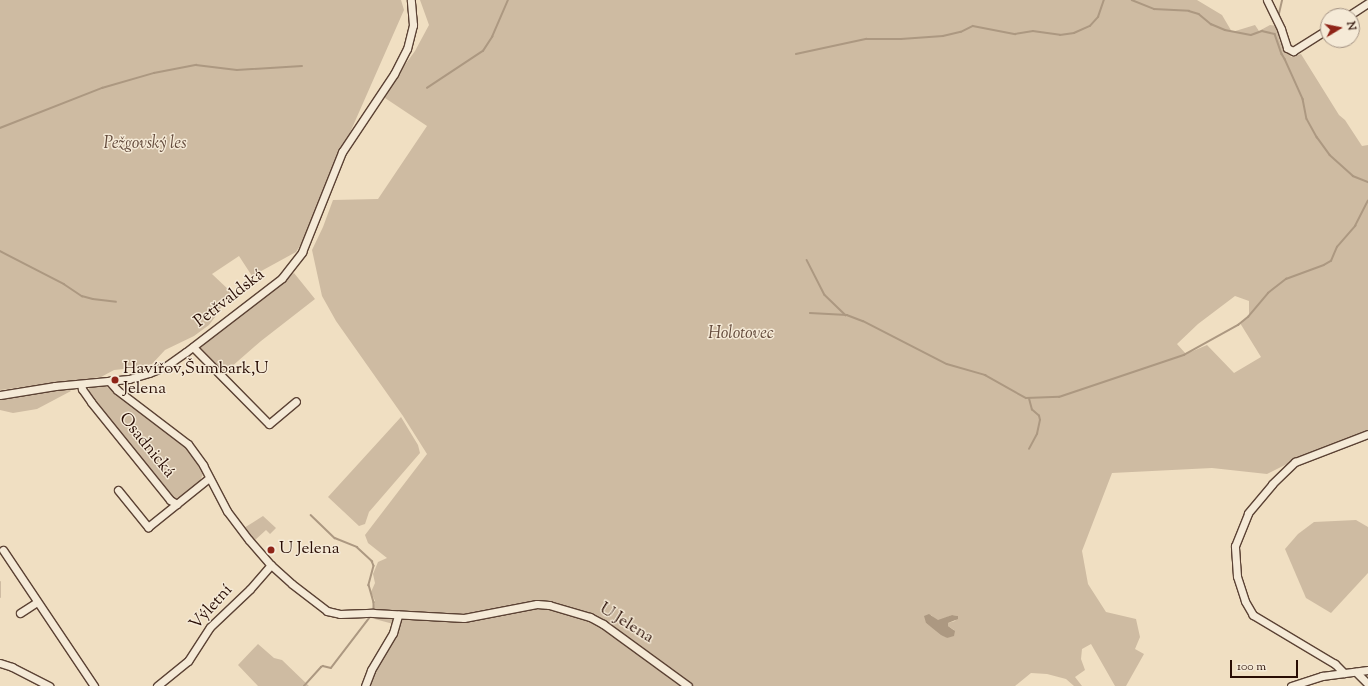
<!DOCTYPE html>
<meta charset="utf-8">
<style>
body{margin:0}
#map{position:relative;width:1368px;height:686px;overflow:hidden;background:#f0dfc2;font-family:"Sorts Mill Goudy",serif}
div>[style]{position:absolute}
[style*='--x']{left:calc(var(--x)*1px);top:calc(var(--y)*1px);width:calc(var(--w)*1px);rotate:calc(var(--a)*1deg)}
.green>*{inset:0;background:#cebba2}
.water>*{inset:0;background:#ac9881}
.stream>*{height:1.5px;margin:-0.75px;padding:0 0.75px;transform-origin:0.75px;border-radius:0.75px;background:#ac9881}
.roads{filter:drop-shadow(1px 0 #5b4234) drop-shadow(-1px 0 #5b4234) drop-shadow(0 1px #5b4234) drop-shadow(0 -1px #5b4234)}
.minor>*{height:7px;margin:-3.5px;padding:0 3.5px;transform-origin:3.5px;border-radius:3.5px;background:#f5ead7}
.dots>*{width:11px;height:11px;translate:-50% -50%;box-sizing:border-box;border:2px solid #f5ead7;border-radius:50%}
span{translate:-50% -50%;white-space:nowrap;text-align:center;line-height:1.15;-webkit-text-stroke:3px #f5ead7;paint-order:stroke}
.park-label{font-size:17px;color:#634a3b;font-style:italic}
.street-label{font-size:17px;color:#290d04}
.poi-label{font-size:17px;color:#290d04}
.left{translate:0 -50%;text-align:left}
.north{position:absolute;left:1320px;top:8px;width:40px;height:40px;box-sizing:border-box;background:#f5ead7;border:1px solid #a39283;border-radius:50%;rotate:80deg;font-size:11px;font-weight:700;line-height:16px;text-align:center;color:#290d04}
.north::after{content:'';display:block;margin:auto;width:14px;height:18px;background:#8f2418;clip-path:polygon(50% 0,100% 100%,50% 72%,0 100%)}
.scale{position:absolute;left:1230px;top:660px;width:68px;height:18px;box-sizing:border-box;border:2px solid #290d04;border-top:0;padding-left:5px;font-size:12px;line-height:14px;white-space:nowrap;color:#290d04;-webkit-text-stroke:3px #f5ead7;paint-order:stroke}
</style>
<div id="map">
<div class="green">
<i style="clip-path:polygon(0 0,401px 0,404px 10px,301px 244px,296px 252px,252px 276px,239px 256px,212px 274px,231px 292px,215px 317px,209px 325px,194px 336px,165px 350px,152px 364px,143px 367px,114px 370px,101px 377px,0 390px)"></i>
<i style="clip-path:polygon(evenodd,420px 0,1197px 0,1222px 15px,1232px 32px,1255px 25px,1259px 31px,1270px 25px,1277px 26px,1280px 42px,1291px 57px,1301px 54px,1339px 115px,1345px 120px,1362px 146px,1368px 145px,1368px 433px,1297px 459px,1267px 474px,1212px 468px,1112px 473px,1082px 551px,1088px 584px,1106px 612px,1136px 619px,1140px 637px,1135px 649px,1144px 654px,1126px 686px,1115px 686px,1091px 644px,1082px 649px,1081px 659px,1085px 670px,1075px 677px,1082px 686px,1074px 686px,1066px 679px,1047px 674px,1031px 673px,1015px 686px,367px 686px,372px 671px,397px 625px,371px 618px,375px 601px,371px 592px,375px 583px,373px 574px,378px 562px,387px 558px,368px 543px,365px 535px,427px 454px,403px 416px,336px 321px,322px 296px,312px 250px,323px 227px,333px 200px,378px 199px,427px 126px,382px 96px,415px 51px,429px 25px,420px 0,1235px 296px,1249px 301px,1249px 316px,1240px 323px,1261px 357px,1234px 373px,1207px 345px,1186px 354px,1177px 344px,1198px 324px,1235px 296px,420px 0,931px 615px,938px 621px,952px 615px,958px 616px,955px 621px,948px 623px,948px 626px,954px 630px,947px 638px,926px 623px,931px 615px)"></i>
<i style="clip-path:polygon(294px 273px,315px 299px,261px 341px,222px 375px,197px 348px)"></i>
<i style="clip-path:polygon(97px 386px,107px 387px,179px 440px,200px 466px,203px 474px,200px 481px,180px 497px,173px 499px,94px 401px,91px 394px,88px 393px,89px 388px)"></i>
<i style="clip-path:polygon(69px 389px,71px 391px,37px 409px,13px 413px,0 410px,0 400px)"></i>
<i style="clip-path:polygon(401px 417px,418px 445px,420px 453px,369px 512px,365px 524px,359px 526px,328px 497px)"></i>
<i style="clip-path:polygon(263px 516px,276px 528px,270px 534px,266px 530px,254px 541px,244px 528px)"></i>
<i style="clip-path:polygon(1356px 520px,1368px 527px,1368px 573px,1331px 613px,1306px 598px,1285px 549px,1298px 534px,1314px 522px)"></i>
<i style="clip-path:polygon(258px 644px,274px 658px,282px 660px,309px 686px,258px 686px,238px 665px)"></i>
</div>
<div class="water">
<i style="clip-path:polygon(929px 614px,938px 620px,952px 615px,958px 616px,958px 619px,948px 623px,948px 626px,955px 631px,954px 636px,947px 638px,941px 635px,926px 623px,924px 616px)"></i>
</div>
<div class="stream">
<i style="--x:1132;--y:0;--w:24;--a:22"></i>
<i style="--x:1154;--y:9;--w:35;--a:3"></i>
<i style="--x:1189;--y:11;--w:10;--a:17"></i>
<i style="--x:1199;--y:14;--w:16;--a:40"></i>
<i style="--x:1211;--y:24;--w:15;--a:23"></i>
<i style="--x:1225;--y:30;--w:26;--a:11"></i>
<i style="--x:1251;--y:35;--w:12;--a:-20"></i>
<i style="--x:1262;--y:31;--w:13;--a:13"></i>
<i style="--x:1275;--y:34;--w:21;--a:71"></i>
<i style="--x:1282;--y:54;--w:6;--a:59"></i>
<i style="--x:1285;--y:59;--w:44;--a:65.8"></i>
<i style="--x:1303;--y:99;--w:20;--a:79"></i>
<i style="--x:1307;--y:119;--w:21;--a:61"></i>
<i style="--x:1317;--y:137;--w:22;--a:54"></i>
<i style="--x:1330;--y:155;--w:31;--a:42"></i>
<i style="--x:1353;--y:176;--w:16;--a:22"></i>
<i style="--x:1278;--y:18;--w:18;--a:-77"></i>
<i style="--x:796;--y:54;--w:72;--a:-12.1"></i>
<i style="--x:866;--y:39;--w:35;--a:0"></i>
<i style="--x:901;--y:39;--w:42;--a:-4.1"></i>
<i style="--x:943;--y:36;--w:18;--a:-13"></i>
<i style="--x:961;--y:32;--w:13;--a:-27"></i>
<i style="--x:973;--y:26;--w:43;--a:10.8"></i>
<i style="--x:1015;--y:34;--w:18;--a:-9"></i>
<i style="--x:1033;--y:31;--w:27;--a:8"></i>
<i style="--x:1060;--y:35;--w:14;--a:-8"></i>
<i style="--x:1074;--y:33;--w:17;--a:-24"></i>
<i style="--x:1090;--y:26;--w:12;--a:-48"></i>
<i style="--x:1098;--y:17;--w:18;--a:-71"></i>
<i style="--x:427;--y:88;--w:67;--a:-33.5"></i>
<i style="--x:483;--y:51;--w:17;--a:-57"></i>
<i style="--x:492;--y:37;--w:40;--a:-66.6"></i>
<i style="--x:0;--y:128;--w:110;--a:-21.4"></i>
<i style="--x:102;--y:88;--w:54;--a:-16.1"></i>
<i style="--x:154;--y:73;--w:43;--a:-10.8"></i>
<i style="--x:196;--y:65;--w:41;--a:7"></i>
<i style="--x:237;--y:70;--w:65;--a:-3.5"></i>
<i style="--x:0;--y:251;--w:72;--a:27.3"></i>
<i style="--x:64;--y:284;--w:22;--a:34"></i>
<i style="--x:82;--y:296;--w:11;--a:15"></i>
<i style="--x:93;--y:299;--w:23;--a:7"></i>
<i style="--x:807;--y:260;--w:39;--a:63"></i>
<i style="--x:825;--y:295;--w:29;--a:44"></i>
<i style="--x:810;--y:313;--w:37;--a:3"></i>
<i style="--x:847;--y:315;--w:17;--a:21"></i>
<i style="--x:863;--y:321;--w:94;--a:27.1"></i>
<i style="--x:947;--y:364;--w:40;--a:16"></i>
<i style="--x:985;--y:375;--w:47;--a:29.3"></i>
<i style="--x:1026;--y:398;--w:33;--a:-2"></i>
<i style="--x:1059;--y:397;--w:132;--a:-18.6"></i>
<i style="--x:1184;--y:355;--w:62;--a:-29.1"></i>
<i style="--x:1238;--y:325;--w:13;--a:-39"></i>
<i style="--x:1248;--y:317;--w:31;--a:-50"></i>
<i style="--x:1268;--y:293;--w:23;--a:-38"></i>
<i style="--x:1286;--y:279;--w:40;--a:-20.2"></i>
<i style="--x:1324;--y:265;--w:8;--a:-30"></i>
<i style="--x:1331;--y:261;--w:15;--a:-67"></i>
<i style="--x:1337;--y:247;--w:28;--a:-49"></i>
<i style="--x:1355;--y:226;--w:28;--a:-63"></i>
<i style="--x:1029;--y:449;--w:17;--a:-62"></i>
<i style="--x:1037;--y:434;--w:14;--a:-78"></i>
<i style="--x:1040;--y:420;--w:4;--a:-104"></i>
<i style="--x:1039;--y:416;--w:9;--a:-139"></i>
<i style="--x:1032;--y:410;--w:11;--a:-105"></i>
<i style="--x:311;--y:515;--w:33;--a:44"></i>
<i style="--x:335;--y:538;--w:24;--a:22"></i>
<i style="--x:357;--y:547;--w:21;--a:43"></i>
<i style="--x:372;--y:561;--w:5;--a:68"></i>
<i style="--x:374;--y:566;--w:20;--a:105"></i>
<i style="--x:369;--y:585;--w:18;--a:74"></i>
<i style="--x:374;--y:602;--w:8;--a:90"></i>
<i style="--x:0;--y:582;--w:15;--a:90"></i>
<i style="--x:304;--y:686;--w:25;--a:-48"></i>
<i style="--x:321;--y:667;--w:2;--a:-27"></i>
<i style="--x:323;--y:666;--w:8;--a:14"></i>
<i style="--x:331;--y:668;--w:64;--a:-52.6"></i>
</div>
<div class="roads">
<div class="minor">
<i style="--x:1267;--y:0;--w:32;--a:64"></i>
<i style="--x:1281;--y:29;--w:20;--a:72"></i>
<i style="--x:1287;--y:48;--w:7;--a:27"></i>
<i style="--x:1293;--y:51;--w:41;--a:-32.2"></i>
<i style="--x:1348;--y:16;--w:24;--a:-33"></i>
<i style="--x:193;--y:347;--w:108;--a:45.4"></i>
<i style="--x:269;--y:424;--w:35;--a:-40"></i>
<i style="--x:109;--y:381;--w:12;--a:48"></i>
<i style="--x:117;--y:390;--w:89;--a:37.3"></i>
<i style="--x:188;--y:444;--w:26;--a:54"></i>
<i style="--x:203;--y:465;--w:52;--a:62.4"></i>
<i style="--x:227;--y:511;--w:36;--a:53"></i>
<i style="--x:249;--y:540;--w:33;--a:49"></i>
<i style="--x:271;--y:565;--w:28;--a:42"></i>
<i style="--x:292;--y:584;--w:44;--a:37.6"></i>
<i style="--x:327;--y:611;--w:13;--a:13"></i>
<i style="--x:340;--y:614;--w:33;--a:-2"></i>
<i style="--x:373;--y:613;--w:91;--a:3.1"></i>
<i style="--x:464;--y:618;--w:74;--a:-10.9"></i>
<i style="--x:537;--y:604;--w:12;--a:5"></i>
<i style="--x:549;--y:605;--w:43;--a:16.3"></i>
<i style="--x:590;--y:617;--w:15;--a:28"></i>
<i style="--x:603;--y:624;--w:105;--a:36.1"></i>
<i style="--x:81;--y:384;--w:5;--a:79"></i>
<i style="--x:82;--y:389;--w:16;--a:55"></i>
<i style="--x:91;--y:402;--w:126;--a:51.1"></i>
<i style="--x:170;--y:500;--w:8;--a:30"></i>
<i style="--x:0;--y:395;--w:56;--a:-9.3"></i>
<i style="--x:55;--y:386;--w:74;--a:-5.4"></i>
<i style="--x:129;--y:379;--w:21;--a:-17"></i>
<i style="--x:149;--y:373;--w:18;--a:-22"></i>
<i style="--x:166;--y:366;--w:24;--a:-35"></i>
<i style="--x:186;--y:352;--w:121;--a:-37.6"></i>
<i style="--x:282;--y:278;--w:33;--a:-52"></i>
<i style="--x:302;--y:252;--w:108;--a:-68.2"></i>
<i style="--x:342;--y:152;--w:94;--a:-56.3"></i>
<i style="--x:394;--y:74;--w:28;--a:-63"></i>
<i style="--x:407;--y:49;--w:25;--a:-76"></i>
<i style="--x:413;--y:25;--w:25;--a:-95"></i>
<i style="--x:118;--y:490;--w:48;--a:51"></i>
<i style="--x:148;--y:527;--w:78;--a:-38.8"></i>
<i style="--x:3;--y:550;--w:164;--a:56.2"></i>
<i style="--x:20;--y:613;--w:20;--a:-33"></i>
<i style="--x:0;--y:663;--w:13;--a:18"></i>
<i style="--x:12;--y:667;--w:42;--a:27.2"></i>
<i style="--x:1356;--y:672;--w:17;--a:45"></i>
<i style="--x:1344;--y:673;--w:13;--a:-135"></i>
<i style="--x:1335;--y:664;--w:96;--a:-149.1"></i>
<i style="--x:1253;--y:615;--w:16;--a:-120"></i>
<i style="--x:1245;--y:601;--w:26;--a:-108"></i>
<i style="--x:1237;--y:576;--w:30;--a:-94"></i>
<i style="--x:1235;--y:546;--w:35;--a:-68"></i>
<i style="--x:1248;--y:513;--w:38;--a:-50"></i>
<i style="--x:1272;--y:484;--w:32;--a:-44"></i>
<i style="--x:1295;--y:462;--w:78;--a:-21"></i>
<i style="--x:157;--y:686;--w:40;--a:-39"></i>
<i style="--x:188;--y:661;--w:40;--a:-57.1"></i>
<i style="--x:210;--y:627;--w:55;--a:-43.5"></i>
<i style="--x:250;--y:589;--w:32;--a:-49"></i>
<i style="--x:365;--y:686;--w:17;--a:-69"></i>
<i style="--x:371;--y:670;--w:43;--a:-59.3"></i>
<i style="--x:393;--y:633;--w:19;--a:-74"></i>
<i style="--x:1291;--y:686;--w:33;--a:-18"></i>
<i style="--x:1322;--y:676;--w:46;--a:-7.4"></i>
</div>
</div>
<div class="dots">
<i style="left:115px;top:380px;background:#8f2418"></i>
<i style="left:271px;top:550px;background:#8f2418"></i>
</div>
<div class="park-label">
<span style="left:145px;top:145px">Pežgovský les</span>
<span style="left:741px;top:335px">Holotovec</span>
</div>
<div class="street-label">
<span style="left:230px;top:299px;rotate:-38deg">Petřvaldská</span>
<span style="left:146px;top:446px;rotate:51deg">Osadnická</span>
<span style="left:212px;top:608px;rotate:-48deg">Výletní</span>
<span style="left:626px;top:624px;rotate:32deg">U Jelena</span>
</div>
<div class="poi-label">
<span class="left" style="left:123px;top:380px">Havířov,Šumbark,U<br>Jelena</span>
<span class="left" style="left:279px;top:550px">U Jelena</span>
</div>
<div class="north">N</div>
<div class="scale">100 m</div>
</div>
